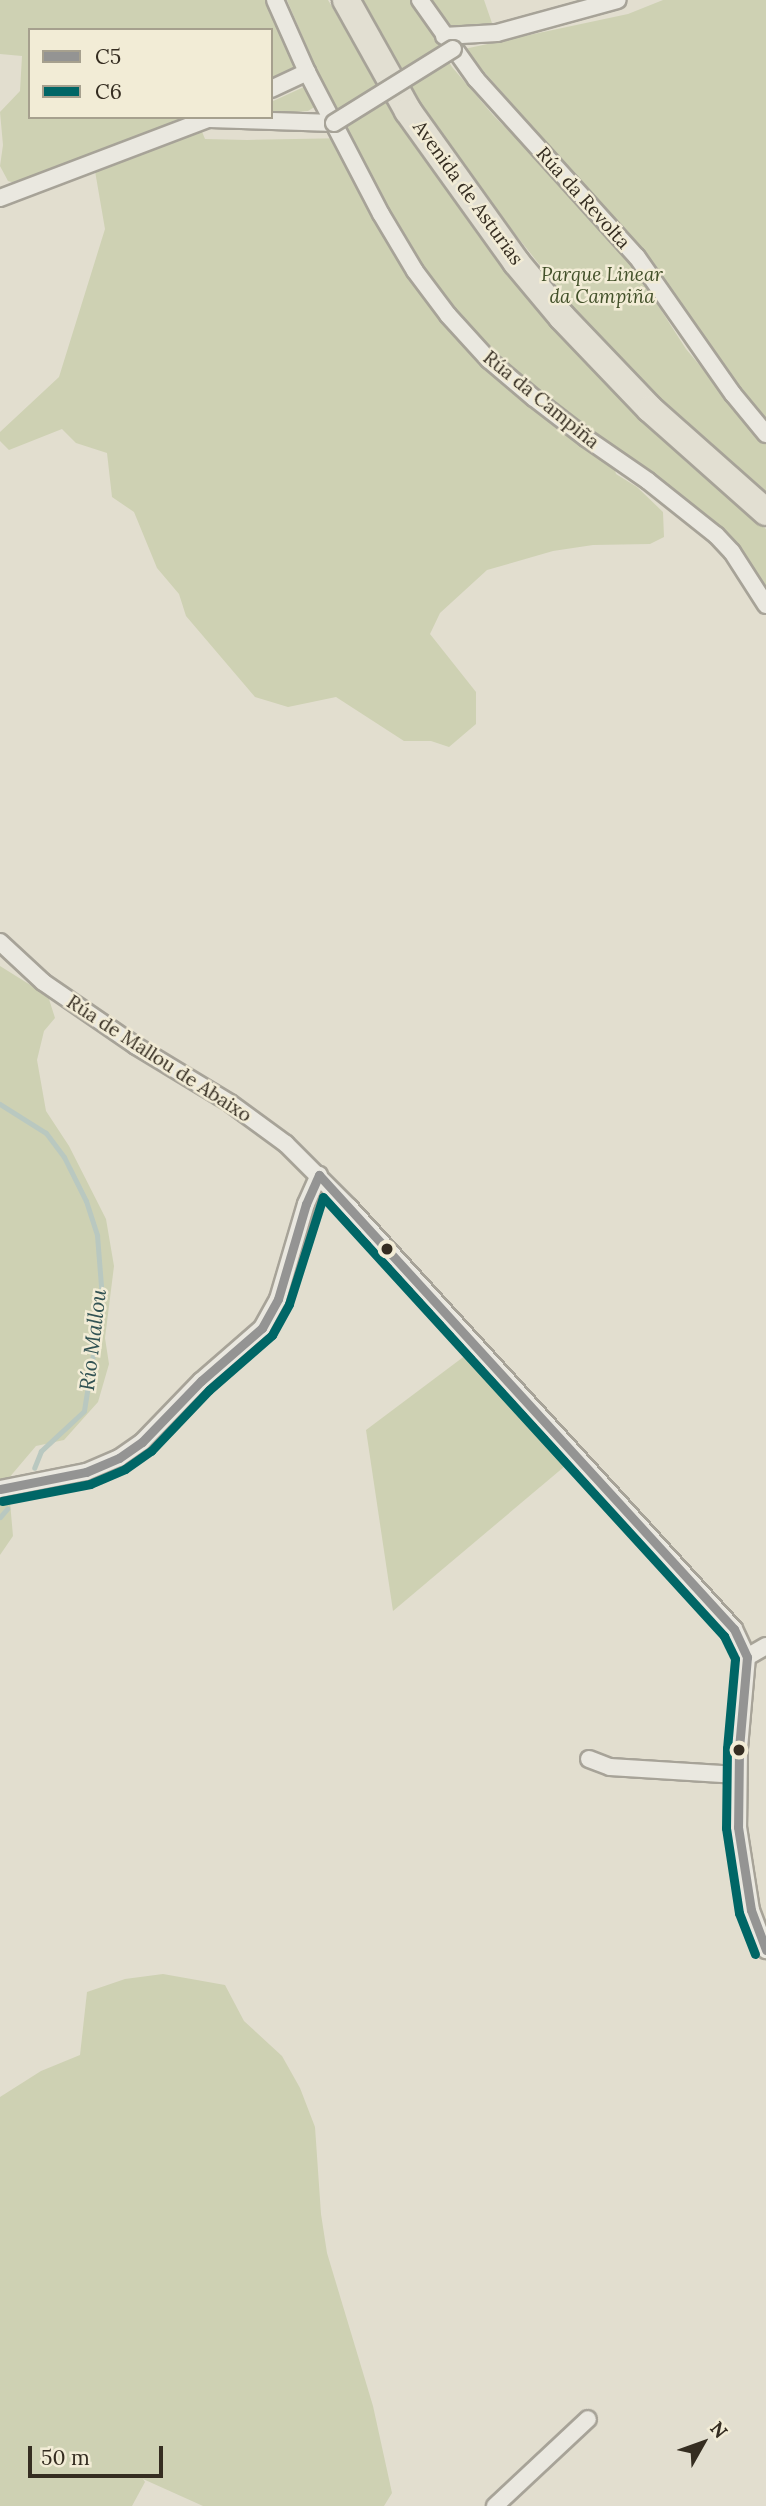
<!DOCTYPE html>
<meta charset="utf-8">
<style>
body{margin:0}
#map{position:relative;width:766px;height:2506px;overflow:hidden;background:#e2decf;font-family:Lora,serif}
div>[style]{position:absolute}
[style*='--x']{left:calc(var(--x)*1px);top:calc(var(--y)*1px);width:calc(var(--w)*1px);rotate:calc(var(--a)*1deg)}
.green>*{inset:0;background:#ced1b3}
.stream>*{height:5px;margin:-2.5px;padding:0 2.5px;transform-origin:2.5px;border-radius:2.5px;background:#b9c8c0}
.roads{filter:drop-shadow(2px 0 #a7a398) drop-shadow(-2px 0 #a7a398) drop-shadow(0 2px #a7a398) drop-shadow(0 -2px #a7a398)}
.street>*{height:16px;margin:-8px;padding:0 8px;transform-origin:8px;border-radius:8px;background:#eae8e0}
.primary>*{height:26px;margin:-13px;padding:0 13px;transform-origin:13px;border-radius:13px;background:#e2dfd2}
.bridges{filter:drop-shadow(2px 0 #a7a398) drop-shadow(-2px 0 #a7a398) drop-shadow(0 2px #a7a398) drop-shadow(0 -2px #a7a398)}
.street-bridge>*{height:16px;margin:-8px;padding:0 8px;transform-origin:8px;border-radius:8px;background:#eae8e0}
.bus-1>*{height:9px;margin:-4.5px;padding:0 4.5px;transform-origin:4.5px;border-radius:4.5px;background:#949493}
.bus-2>*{height:9px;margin:-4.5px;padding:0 4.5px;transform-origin:4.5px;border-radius:4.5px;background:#066}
.dots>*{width:19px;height:19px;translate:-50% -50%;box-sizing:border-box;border:4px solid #f2ecd6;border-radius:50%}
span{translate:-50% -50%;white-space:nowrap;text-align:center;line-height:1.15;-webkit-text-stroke:5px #f2ecd6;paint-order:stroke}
.street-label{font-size:19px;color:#352d21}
.park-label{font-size:19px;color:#425029;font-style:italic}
.water-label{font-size:21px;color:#315253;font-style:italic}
.legend{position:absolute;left:28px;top:28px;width:245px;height:91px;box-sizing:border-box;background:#f2ecd6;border:2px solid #a6a08e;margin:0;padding:9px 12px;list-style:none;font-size:21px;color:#352d21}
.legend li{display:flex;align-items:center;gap:14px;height:35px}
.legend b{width:35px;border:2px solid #a6a08e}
.north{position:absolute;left:668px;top:2408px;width:70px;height:70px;-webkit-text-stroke:5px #f2ecd6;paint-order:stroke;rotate:50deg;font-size:19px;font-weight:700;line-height:28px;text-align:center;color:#352d21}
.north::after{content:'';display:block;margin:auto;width:24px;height:32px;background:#352d21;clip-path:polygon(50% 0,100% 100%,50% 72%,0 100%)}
.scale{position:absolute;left:28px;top:2446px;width:135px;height:32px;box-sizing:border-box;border:4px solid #352d21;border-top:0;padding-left:9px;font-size:21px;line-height:24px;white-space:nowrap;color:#352d21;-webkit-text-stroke:5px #f2ecd6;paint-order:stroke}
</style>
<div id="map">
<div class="green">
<i style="clip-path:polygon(0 0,265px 0,297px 61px,297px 70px,271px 87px,271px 30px,30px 30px,30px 117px,196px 117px,205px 139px,247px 140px,350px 138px,332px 106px,287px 0,328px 0,395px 114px,480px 238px,580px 358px,686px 462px,766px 529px,766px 595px,709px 516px,609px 448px,616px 474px,637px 487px,663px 512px,664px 537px,650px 544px,593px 545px,553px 551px,487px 570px,440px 613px,430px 634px,476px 692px,476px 724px,449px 747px,431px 741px,404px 741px,336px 697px,288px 707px,255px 697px,186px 616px,179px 594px,157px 568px,134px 512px,112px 497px,107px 453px,76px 443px,62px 429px,9px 450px,0 441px,0 432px,59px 377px,105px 229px,95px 171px,40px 190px,8px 181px,0 166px,3px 145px,0 112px,20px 91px,22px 56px,0 54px)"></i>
<i style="clip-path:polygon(363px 0,411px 0,452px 67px,493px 115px,576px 199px,634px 268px,686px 349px,766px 444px,766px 496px,661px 402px,582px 318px,488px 200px,428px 114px,380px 35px)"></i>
<i style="clip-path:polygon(430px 0,484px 0,493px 26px,453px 28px)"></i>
<i style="clip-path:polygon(663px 0,766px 0,766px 422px,630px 237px,464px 49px,628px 14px)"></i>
<i style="clip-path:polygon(306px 86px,316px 106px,308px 111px,271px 114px,271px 102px)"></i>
<i style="clip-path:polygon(0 966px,48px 996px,55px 1018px,44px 1031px,37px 1060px,46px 1111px,69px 1146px,106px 1219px,114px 1266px,105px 1338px,109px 1364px,98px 1402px,64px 1440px,36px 1446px,8px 1479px,13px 1536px,0 1555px)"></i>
<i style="clip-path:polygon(470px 1352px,571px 1461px,393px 1611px,366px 1430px)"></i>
<i style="clip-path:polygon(163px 1974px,225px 1985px,244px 2021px,282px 2056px,300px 2088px,315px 2127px,321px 2214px,327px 2253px,373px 2406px,392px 2493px,384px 2506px,203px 2506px,143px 2479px,145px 2482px,132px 2506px,0 2506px,0 2097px,41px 2071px,80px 2055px,87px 1992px,125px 1979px)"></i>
</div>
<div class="stream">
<i style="--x:0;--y:1104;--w:54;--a:32.2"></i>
<i style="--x:46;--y:1133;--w:30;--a:53"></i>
<i style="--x:64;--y:1157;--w:49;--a:63.4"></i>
<i style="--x:86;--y:1201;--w:36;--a:72"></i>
<i style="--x:97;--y:1235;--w:63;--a:85.5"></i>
<i style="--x:102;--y:1298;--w:114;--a:99.1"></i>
<i style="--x:84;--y:1411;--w:59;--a:137.1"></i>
<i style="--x:41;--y:1451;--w:18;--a:112"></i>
<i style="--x:0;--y:1517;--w:11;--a:-49"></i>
</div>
<div class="roads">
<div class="street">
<i style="--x:275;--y:0;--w:79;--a:66"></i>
<i style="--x:307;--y:72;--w:160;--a:62.5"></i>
<i style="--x:381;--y:214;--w:66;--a:59.2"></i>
<i style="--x:415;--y:271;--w:55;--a:53.1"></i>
<i style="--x:448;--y:315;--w:61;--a:47.7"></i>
<i style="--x:489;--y:360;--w:59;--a:40.2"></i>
<i style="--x:534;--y:398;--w:66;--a:37.6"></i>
<i style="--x:586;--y:438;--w:75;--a:34.7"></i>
<i style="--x:648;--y:481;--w:87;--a:38.5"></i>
<i style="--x:716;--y:535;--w:23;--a:47"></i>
<i style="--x:732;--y:552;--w:63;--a:57.3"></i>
<i style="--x:420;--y:0;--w:97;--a:54.7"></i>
<i style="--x:476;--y:79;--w:240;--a:47.9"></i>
<i style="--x:637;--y:257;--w:167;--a:55"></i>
<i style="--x:733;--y:394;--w:52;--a:50.5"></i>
<i style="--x:444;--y:36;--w:53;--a:-3.2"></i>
<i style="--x:497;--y:33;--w:125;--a:-15.3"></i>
<i style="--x:271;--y:89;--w:40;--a:-25"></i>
<i style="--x:210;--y:119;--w:124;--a:1.8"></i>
<i style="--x:0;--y:198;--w:228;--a:-20.8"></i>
<i style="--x:0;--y:942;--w:59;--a:42.9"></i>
<i style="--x:43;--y:982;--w:113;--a:34.5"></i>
<i style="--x:136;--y:1046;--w:110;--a:31.2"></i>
<i style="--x:230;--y:1103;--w:69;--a:36.2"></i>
<i style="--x:286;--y:1144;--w:89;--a:45"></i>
<i style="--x:349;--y:1207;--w:571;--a:47.63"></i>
<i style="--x:734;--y:1629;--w:31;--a:65"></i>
<i style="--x:747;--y:1657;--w:92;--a:95"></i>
<i style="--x:739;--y:1749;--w:78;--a:90.7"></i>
<i style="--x:738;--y:1827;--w:84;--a:81.1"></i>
<i style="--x:751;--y:1910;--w:43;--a:69.4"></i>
<i style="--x:0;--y:1489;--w:88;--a:-11.2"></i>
<i style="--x:86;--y:1472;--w:36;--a:-23"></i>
<i style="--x:119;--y:1458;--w:28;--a:-35"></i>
<i style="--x:142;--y:1442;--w:85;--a:-46"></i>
<i style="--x:201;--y:1381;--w:81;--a:-41"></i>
<i style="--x:262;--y:1328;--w:33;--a:-61"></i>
<i style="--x:278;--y:1299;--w:99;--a:-73.6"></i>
<i style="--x:306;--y:1204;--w:32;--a:-66"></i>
<i style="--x:747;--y:1657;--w:22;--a:-30"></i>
<i style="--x:589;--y:1759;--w:22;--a:21"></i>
<i style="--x:610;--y:1767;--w:128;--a:3.6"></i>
<i style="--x:495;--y:2506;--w:127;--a:-43.1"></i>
</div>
<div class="primary">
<i style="--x:346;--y:0;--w:127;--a:60.8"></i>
<i style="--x:408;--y:111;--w:186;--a:54.4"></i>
<i style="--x:516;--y:262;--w:72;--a:50.1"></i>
<i style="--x:562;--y:317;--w:127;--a:46.3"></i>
<i style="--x:650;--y:409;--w:155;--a:41.6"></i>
</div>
</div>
<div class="bridges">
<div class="street-bridge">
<i style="--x:334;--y:123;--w:140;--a:-31.9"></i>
</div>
</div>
<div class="bus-1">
<i style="--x:0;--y:1489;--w:88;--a:-11.2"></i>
<i style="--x:86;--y:1472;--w:36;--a:-23"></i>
<i style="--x:119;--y:1458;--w:28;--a:-35"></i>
<i style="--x:142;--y:1442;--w:85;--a:-46"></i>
<i style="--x:201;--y:1381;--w:81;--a:-41"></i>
<i style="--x:262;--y:1328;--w:33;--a:-61"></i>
<i style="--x:278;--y:1299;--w:99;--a:-73.6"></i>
<i style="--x:306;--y:1204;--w:32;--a:-66"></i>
<i style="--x:319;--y:1175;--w:615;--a:47.57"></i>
<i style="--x:734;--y:1629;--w:31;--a:65"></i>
<i style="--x:747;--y:1657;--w:92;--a:95"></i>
<i style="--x:739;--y:1749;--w:78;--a:90.7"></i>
<i style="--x:738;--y:1827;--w:84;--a:81.1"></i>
<i style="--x:751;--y:1910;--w:43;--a:69.4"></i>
</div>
<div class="bus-2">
<i style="--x:2;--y:1501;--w:90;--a:-10.9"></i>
<i style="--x:90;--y:1484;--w:38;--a:-23"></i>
<i style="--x:125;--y:1469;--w:32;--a:-35"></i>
<i style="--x:151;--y:1451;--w:84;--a:-46.4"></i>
<i style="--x:209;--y:1390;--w:84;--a:-41.1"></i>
<i style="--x:272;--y:1335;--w:35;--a:-61"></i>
<i style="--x:289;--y:1304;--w:112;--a:-72.4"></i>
<i style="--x:323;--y:1197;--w:595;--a:47.59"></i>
<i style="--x:724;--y:1636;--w:25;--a:64"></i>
<i style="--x:735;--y:1659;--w:89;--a:95.1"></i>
<i style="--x:727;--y:1748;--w:80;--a:90.7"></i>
<i style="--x:726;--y:1828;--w:86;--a:81.3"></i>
<i style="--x:739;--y:1913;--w:44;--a:68.7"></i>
</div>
<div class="dots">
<i style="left:387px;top:1249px;background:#352d21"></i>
<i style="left:739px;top:1750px;background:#352d21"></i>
</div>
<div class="street-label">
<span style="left:468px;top:193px;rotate:54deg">Avenida de Asturias</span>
<span style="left:583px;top:198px;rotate:48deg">Rúa da Revolta</span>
<span style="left:541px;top:400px;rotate:39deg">Rúa da Campiña</span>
<span style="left:159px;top:1059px;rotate:33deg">Rúa de Mallou de Abaixo</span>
</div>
<div class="park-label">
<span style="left:602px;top:286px">Parque Linear<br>da Campiña</span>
</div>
<div class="water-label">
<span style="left:93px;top:1340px;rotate:-83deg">Río Mallou</span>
</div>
<ul class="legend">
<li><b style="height:9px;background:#949493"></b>C5</li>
<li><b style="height:9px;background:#066"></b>C6</li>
</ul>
<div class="north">N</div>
<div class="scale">50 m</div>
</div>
